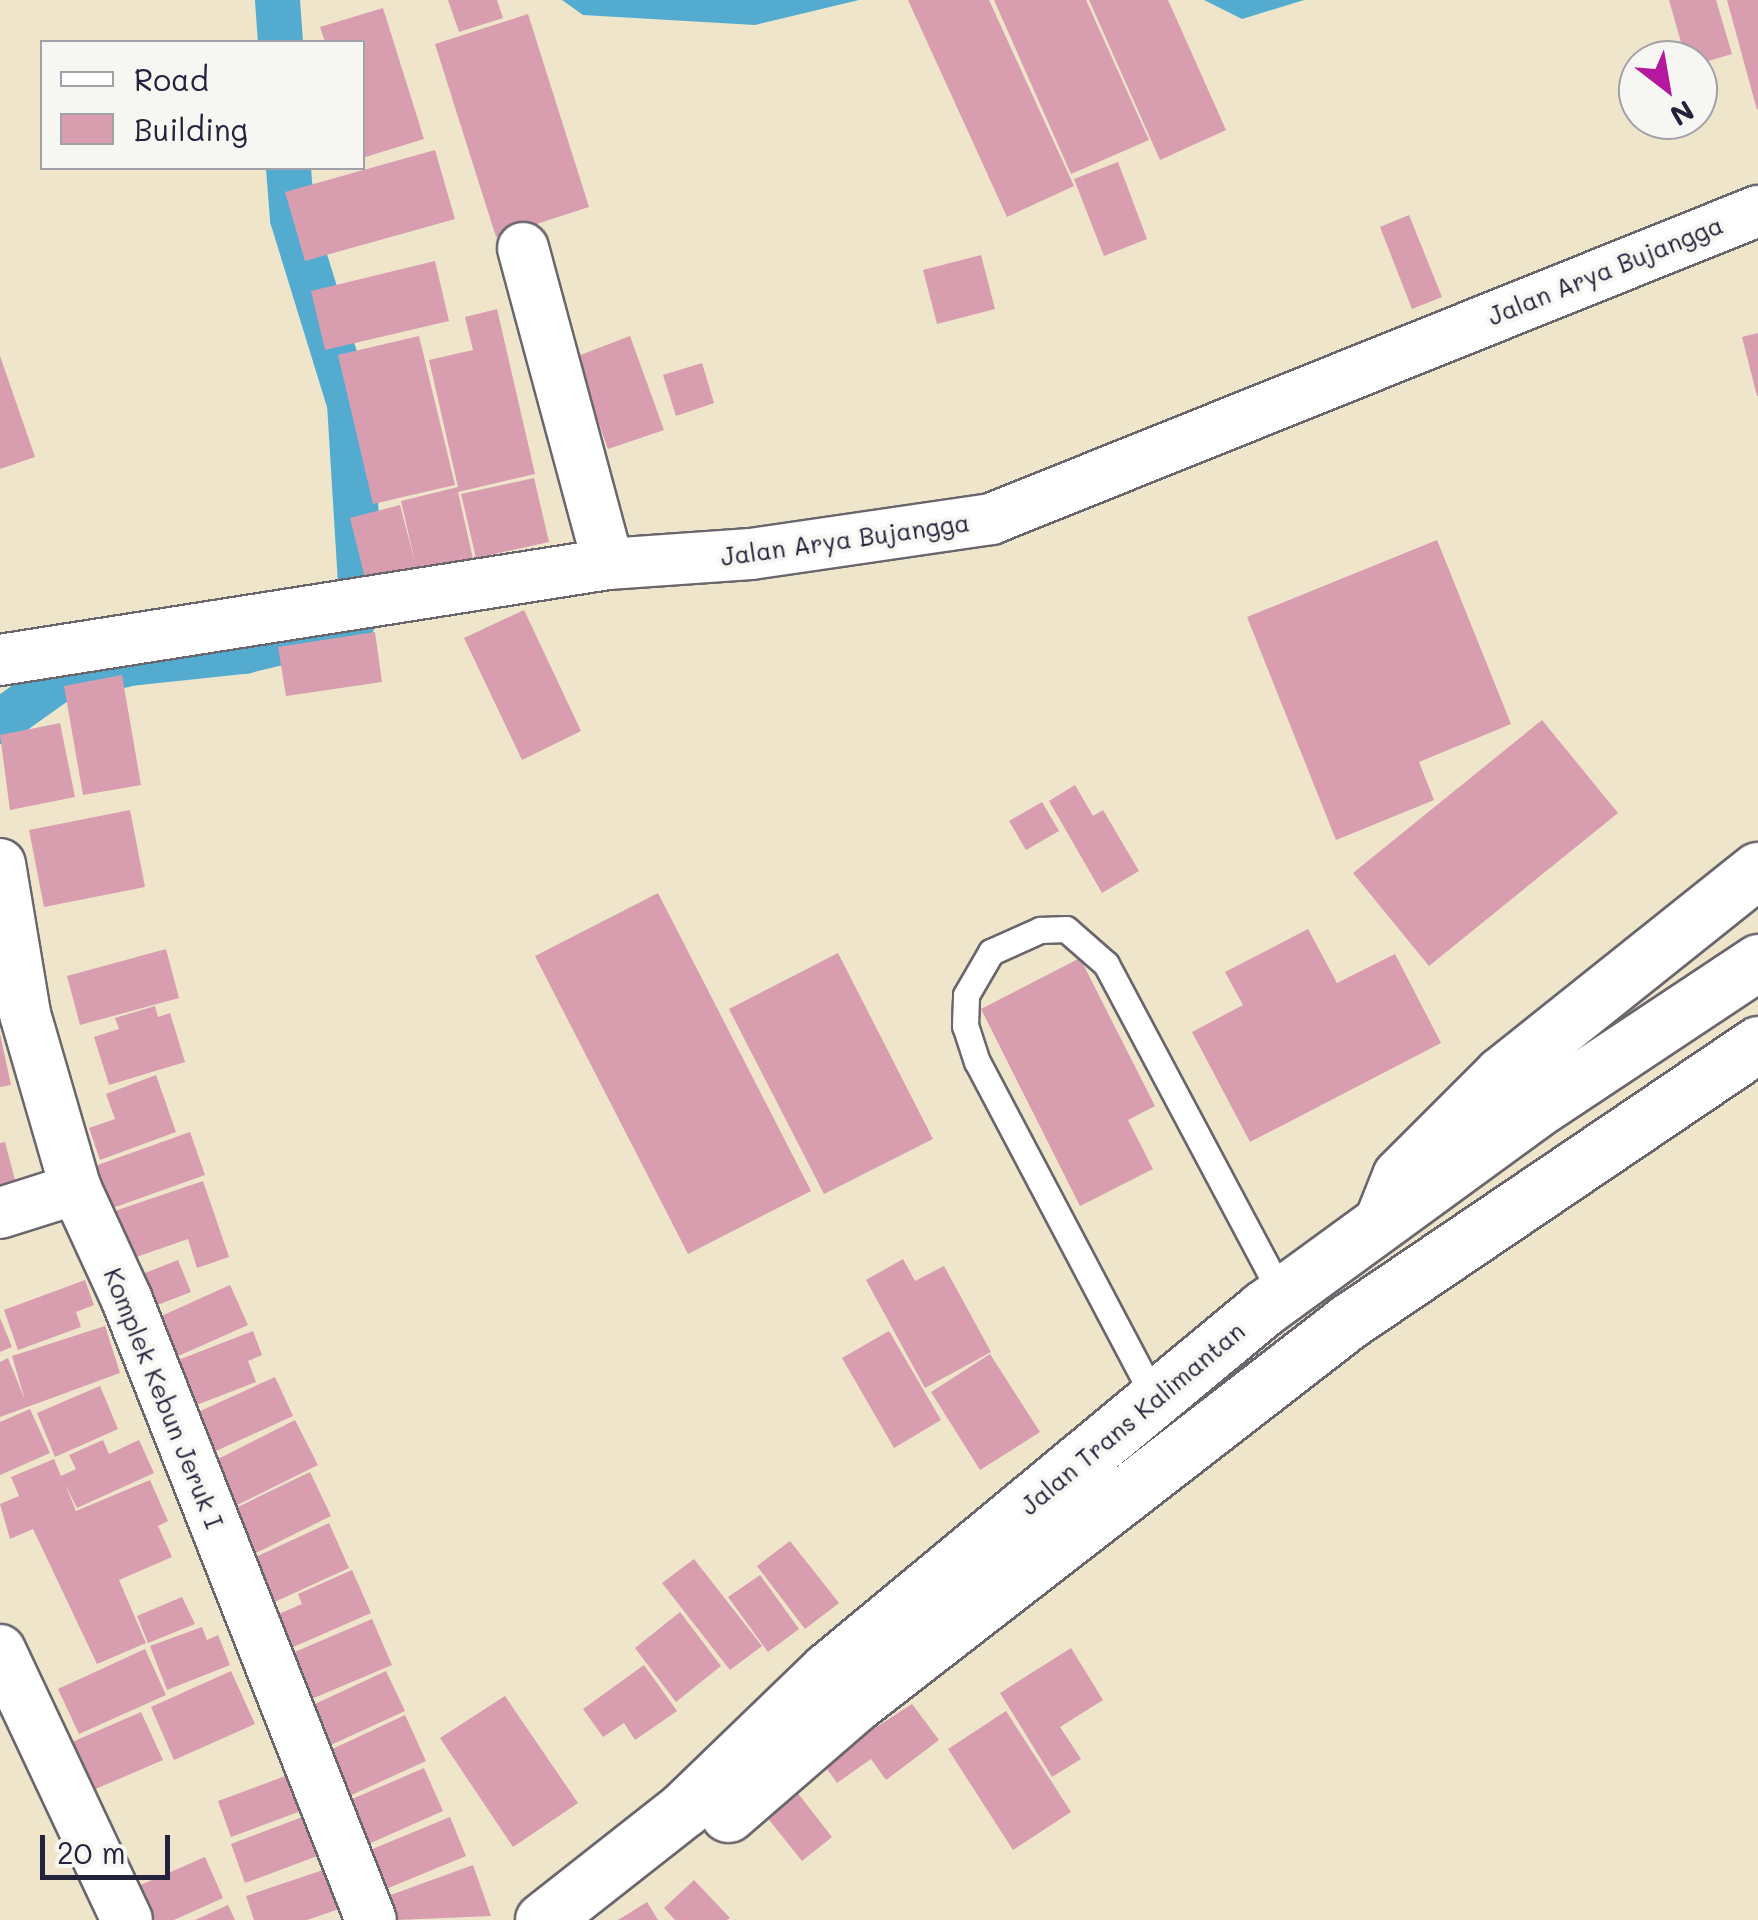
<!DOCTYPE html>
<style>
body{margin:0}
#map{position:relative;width:1758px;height:1920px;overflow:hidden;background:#eee5cb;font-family:Mali,sans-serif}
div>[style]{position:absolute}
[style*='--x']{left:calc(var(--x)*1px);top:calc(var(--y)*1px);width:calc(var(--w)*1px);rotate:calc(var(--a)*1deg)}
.water>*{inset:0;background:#53acd0}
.canal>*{height:45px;margin:-22.5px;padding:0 22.5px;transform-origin:22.5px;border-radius:22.5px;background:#53acd0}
.building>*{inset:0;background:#d89eb0}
.roads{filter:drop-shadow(2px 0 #69666d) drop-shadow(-2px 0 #69666d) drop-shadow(0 2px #69666d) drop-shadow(0 -2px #69666d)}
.lane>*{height:25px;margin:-12.5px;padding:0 12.5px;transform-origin:12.5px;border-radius:12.5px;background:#fff}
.street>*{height:50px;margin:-25px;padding:0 25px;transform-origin:25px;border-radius:25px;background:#fff}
.primary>*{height:55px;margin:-27.5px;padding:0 27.5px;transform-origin:27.5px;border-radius:27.5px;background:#fff}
.highway>*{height:55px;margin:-27.5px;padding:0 27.5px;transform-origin:27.5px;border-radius:27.5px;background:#fff}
span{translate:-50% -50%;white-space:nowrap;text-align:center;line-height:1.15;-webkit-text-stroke:8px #f6f6f2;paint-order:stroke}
.street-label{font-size:25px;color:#22223b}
.legend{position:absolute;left:40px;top:40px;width:325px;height:130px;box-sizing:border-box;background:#f6f6f2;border:2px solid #a1a1a9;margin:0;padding:12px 18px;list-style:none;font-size:30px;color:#22223b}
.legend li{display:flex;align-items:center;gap:20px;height:50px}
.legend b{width:50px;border:2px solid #a1a1a9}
.north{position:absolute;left:1618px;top:40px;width:100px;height:100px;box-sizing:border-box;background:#f6f6f2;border:2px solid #a1a1a9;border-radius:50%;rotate:149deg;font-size:28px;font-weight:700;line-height:40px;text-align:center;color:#22223b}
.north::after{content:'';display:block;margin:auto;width:35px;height:45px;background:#b5179e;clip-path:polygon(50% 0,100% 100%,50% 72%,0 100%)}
.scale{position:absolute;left:40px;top:1835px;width:130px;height:45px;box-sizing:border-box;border:5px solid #22223b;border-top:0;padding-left:12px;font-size:30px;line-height:35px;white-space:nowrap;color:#22223b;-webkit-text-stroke:8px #f6f6f2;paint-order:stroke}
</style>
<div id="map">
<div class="water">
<i style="clip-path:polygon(562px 0,859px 0,755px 25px,583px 15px)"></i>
<i style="clip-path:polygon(1204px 0,1304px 0,1242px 19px)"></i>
</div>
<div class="canal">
<i style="--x:277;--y:0;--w:42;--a:85.9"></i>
<i style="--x:288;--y:168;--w:50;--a:85.4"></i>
<i style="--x:292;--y:218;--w:194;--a:72.9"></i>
<i style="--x:349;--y:403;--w:181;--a:86.5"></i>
<i style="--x:0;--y:721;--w:69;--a:-35.5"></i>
<i style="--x:56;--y:681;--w:76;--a:-13.7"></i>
<i style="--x:130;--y:663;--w:114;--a:-6.1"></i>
<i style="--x:243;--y:651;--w:111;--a:-13.5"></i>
</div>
<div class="building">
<i style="clip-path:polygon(448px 0,497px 0,503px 18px,459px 32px)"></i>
<i style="clip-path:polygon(908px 0,989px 0,1074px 186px,1007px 217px)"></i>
<i style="clip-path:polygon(994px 0,1086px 0,1149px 140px,1071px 174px)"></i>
<i style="clip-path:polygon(1089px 0,1168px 0,1226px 130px,1160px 160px)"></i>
<i style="clip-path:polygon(1669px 0,1716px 0,1732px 54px,1698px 64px,1686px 60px)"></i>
<i style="clip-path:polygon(1727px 0,1758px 0,1758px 109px,1757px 110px)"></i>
<i style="clip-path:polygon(383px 8px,424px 139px,362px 158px,362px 42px,325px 42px,320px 27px)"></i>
<i style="clip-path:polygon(528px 14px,589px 207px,496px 237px,435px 44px)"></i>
<i style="clip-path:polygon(435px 150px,455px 219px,305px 261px,285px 192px)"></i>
<i style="clip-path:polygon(1118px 162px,1147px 239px,1104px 256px,1074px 179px)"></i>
<i style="clip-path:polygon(1409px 215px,1442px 297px,1412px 309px,1380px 227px)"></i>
<i style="clip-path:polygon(981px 255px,995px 309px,937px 324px,923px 270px)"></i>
<i style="clip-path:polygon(435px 261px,449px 321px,325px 350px,311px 291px)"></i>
<i style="clip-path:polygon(497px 309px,535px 474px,458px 492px,473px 559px,366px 582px,350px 518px,400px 505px,415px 562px,401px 501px,458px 487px,429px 360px,473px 350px,465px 317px)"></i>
<i style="clip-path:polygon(1758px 333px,1758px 396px,1757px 396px,1742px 337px)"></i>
<i style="clip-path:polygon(419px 336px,455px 485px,373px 504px,338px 355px)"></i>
<i style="clip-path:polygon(630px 336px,664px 430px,608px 449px,575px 357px)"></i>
<i style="clip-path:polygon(0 356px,35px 457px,0 469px)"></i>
<i style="clip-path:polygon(702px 363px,714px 403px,676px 416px,663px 375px)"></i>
<i style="clip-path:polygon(534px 478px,549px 542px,476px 558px,461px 494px)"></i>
<i style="clip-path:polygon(1437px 540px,1511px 724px,1419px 762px,1434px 800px,1336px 840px,1247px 617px)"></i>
<i style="clip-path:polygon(524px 610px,581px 731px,522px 760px,464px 638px)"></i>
<i style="clip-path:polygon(375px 632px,382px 682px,286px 696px,278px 647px)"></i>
<i style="clip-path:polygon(122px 675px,141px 785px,83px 795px,64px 686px)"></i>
<i style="clip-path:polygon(1542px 720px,1618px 813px,1429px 966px,1353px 873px)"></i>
<i style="clip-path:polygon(60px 723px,75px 797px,10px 810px,0 735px)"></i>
<i style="clip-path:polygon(1075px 785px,1093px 816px,1103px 810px,1139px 871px,1102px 893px,1049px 801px)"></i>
<i style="clip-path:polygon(1042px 802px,1059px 831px,1026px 850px,1009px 821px)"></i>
<i style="clip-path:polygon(130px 810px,145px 887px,44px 907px,29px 830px)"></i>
<i style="clip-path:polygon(658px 893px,811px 1191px,688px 1254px,535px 956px)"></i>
<i style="clip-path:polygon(1308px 929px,1337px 983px,1395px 954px,1441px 1043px,1250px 1142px,1192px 1032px,1243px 1005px,1225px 972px)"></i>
<i style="clip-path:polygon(166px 949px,179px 998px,80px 1025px,67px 976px)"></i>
<i style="clip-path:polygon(838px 953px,933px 1139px,824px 1194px,729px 1009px)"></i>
<i style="clip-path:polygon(1080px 958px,1155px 1106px,1128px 1120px,1153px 1169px,1080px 1206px,981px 1009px)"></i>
<i style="clip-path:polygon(155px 1006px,158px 1017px,170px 1013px,185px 1062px,109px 1085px,94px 1037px,119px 1029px,115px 1018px)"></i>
<i style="clip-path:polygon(0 1034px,11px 1085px,0 1087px)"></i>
<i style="clip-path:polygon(156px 1075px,176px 1132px,100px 1160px,89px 1128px,115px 1119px,106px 1094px)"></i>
<i style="clip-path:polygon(190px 1132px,205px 1175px,107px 1210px,92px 1167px)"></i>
<i style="clip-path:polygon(5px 1142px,16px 1184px,0 1188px,0 1143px)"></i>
<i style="clip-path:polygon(203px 1181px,229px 1257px,197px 1268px,188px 1239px,122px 1262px,106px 1214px)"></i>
<i style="clip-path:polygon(903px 1259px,915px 1281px,944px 1266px,991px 1352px,925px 1388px,866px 1280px)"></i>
<i style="clip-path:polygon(178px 1260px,191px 1292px,142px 1311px,130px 1279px)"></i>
<i style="clip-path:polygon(85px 1280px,94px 1305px,76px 1312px,81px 1327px,18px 1350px,4px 1310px)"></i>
<i style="clip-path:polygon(230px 1285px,248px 1325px,176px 1357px,159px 1317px)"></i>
<i style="clip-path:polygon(0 1318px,12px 1347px,0 1352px)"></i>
<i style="clip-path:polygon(105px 1326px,120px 1373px,0 1417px,0 1362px,8px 1358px,25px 1400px,12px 1356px)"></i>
<i style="clip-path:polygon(253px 1331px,262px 1355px,248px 1361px,256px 1382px,186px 1409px,168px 1364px)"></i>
<i style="clip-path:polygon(889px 1331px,941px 1420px,894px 1448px,842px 1358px)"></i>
<i style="clip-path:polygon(990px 1354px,1040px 1432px,980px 1470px,931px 1392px)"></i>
<i style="clip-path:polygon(275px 1377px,293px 1416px,205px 1456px,187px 1417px)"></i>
<i style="clip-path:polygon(100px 1386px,118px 1429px,55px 1457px,37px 1413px)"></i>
<i style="clip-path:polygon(30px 1409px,50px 1453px,0 1475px,0 1422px)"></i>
<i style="clip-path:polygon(295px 1420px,318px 1465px,231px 1508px,208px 1464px)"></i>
<i style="clip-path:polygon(103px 1440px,109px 1454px,139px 1440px,154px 1473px,77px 1508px,65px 1484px,76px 1511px,150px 1480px,168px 1521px,158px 1526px,172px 1557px,119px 1580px,146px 1643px,97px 1664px,33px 1529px,10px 1539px,0 1504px,19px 1496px,11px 1477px,54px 1459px,61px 1476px,76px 1469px,69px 1455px)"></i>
<i style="clip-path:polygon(310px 1472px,331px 1516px,246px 1558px,215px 1518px)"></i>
<i style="clip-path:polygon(329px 1523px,349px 1568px,257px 1610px,236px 1566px)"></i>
<i style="clip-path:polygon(790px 1541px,839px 1603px,805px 1629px,757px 1566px)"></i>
<i style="clip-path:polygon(694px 1559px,762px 1646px,730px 1670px,662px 1583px)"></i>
<i style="clip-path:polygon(352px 1570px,371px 1613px,282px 1652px,267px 1619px,302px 1604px,298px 1594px)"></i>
<i style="clip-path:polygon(760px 1575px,799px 1629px,768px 1652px,728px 1597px)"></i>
<i style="clip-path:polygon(182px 1597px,195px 1624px,148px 1643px,137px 1616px)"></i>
<i style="clip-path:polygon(680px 1612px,721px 1666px,676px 1702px,635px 1648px)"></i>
<i style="clip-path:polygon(372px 1619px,392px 1665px,302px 1703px,283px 1657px)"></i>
<i style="clip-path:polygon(202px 1627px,207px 1640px,218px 1635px,230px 1665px,167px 1690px,150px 1646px)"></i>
<i style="clip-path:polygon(1071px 1648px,1103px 1700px,1060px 1727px,1081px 1759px,1052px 1777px,1000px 1693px)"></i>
<i style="clip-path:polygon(145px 1649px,166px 1695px,79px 1734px,58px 1689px)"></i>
<i style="clip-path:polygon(644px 1665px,677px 1711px,635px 1740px,624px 1723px,603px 1737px,583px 1709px)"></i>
<i style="clip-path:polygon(231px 1671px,255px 1724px,174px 1760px,151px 1707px)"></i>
<i style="clip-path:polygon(386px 1671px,405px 1711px,320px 1750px,302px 1710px)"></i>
<i style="clip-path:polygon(505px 1696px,578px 1803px,513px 1847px,440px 1738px)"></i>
<i style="clip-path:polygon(912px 1704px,939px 1740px,886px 1780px,871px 1759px,837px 1783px,822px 1762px)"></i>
<i style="clip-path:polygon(1006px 1711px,1071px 1812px,1013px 1850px,948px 1749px)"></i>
<i style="clip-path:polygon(141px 1712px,163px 1760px,77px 1797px,56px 1749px)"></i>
<i style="clip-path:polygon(405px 1715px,426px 1761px,334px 1803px,326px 1752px)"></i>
<i style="clip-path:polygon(424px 1768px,443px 1811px,355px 1850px,336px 1806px)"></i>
<i style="clip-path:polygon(288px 1775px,301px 1811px,231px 1837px,218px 1801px)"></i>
<i style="clip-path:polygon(793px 1787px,832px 1837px,802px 1861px,762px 1811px)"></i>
<i style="clip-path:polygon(305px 1816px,320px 1855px,245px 1883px,231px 1844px)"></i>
<i style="clip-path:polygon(450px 1817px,466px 1856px,369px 1896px,353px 1857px)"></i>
<i style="clip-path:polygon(205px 1857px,223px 1898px,174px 1920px,151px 1920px,136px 1887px)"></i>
<i style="clip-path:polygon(473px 1865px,491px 1916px,396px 1920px,388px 1896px)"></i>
<i style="clip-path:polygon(329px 1868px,342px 1908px,307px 1920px,254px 1920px,246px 1896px)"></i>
<i style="clip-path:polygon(694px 1880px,730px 1918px,727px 1920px,675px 1920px,664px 1908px)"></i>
<i style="clip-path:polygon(647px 1902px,658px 1920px,618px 1920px)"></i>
<i style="clip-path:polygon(228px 1905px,235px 1920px,195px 1920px)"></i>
</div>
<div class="roads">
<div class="lane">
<i style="--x:1155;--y:1399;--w:381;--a:-117.8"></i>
<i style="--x:977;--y:1062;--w:38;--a:-108"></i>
<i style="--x:965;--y:1026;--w:31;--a:-88"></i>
<i style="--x:966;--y:995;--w:50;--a:-59.8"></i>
<i style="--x:991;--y:952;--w:54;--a:-24.2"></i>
<i style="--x:1040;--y:930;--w:26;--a:-2"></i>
<i style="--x:1066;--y:929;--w:53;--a:41.2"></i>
<i style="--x:1106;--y:964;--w:375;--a:62"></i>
</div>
<div class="street">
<i style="--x:523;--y:248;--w:327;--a:74.9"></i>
<i style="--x:0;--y:660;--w:616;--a:-8.97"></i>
<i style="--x:608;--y:564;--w:143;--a:-4"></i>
<i style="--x:751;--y:554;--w:243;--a:-8.3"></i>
<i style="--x:991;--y:519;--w:827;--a:-21.88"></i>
<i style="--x:0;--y:864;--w:152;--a:80.5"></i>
<i style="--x:25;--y:1014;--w:182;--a:73.8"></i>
<i style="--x:76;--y:1189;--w:122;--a:65.3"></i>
<i style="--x:127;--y:1300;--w:666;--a:68.52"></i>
<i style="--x:0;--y:1213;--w:80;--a:-17.5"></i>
<i style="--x:0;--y:1650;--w:298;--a:64.8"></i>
</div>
<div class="primary">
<i style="--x:1382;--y:1221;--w:48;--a:-68.2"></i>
<i style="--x:1400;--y:1176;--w:144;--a:-45"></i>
<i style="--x:1502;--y:1074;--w:327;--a:-38.6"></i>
</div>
<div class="highway">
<i style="--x:728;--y:1814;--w:168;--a:-40.9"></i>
<i style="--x:855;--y:1704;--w:625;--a:-37.79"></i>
<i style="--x:1349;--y:1321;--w:494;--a:-34.1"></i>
<i style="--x:543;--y:1920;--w:179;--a:-38.2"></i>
<i style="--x:684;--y:1809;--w:200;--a:-44"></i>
<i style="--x:828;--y:1670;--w:567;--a:-39.7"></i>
<i style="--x:1264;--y:1308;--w:331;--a:-36.1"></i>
<i style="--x:1531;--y:1113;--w:273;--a:-33.6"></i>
</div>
</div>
<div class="street-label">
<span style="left:1605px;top:270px;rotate:-22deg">Jalan Arya Bujangga</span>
<span style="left:845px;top:539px;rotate:-8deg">Jalan Arya Bujangga</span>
<span style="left:164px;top:1398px;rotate:68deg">Komplek Kebun Jeruk I</span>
<span style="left:1132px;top:1418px;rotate:-40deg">Jalan Trans Kalimantan</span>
</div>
<ul class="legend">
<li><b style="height:12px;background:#fff"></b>Road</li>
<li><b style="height:28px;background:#d89eb0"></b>Building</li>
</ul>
<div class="north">N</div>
<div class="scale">20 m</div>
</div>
